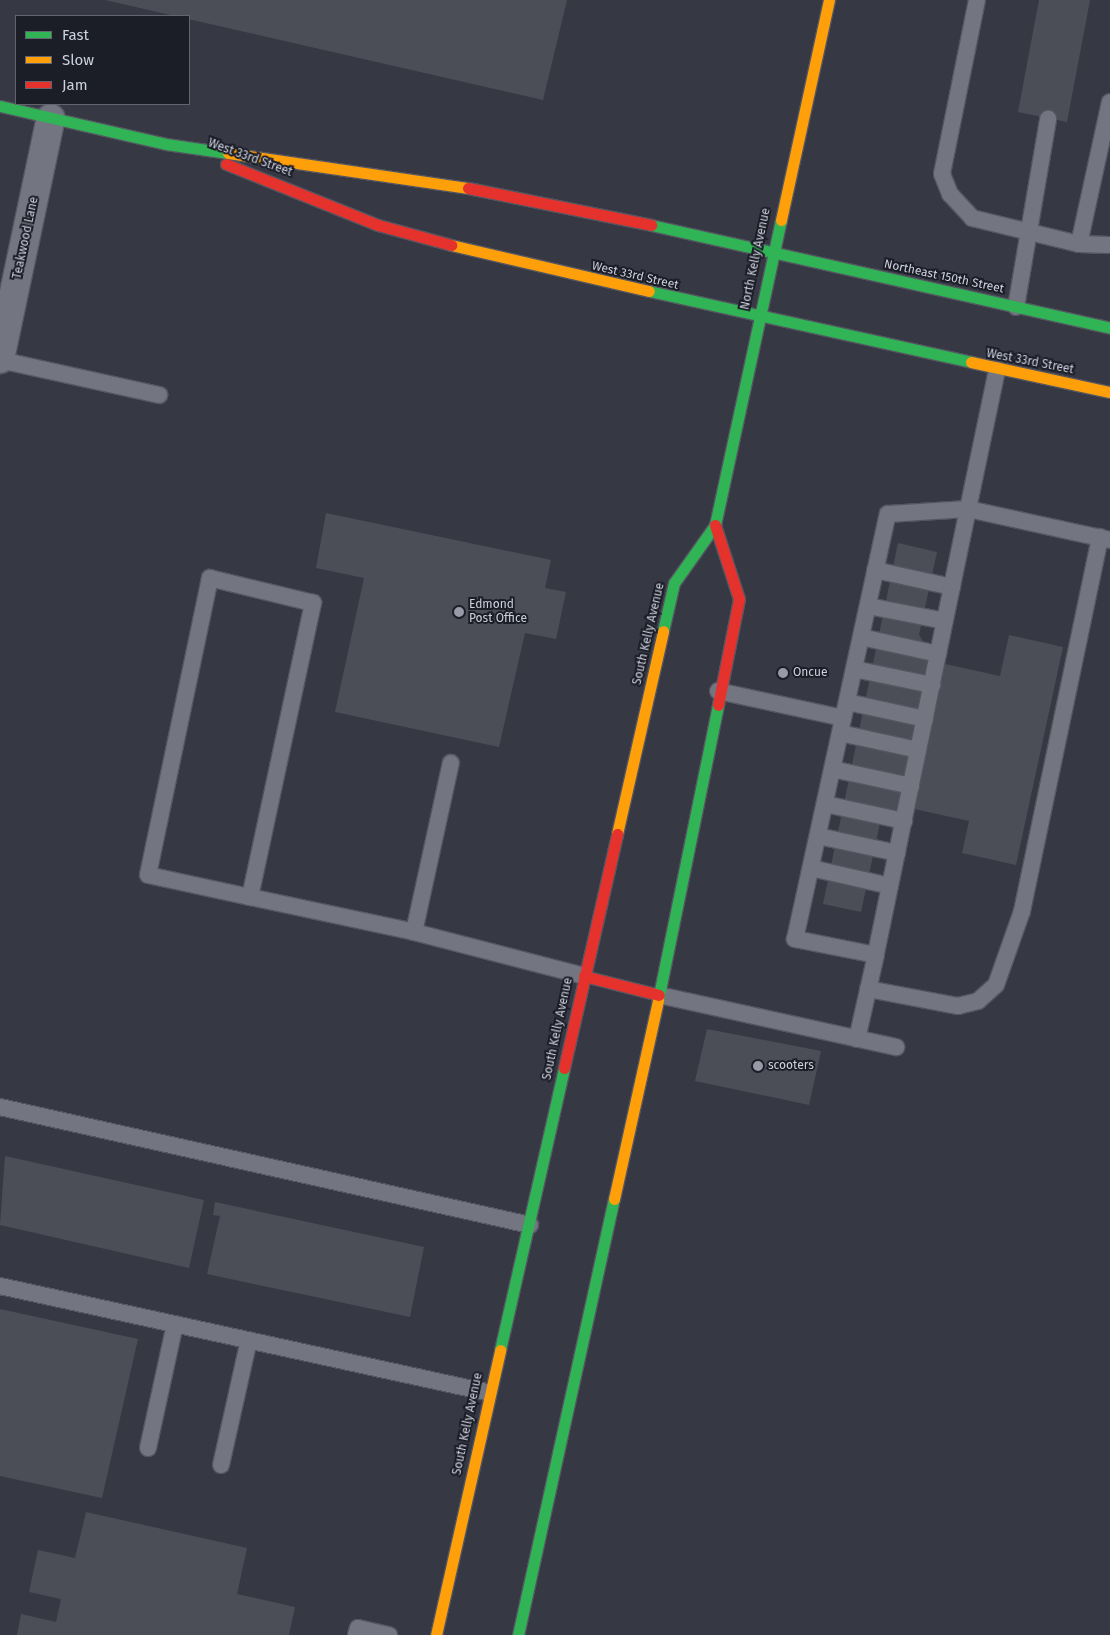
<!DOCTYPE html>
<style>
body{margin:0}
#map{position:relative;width:1110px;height:1635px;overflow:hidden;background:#363844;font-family:"Fira Sans",sans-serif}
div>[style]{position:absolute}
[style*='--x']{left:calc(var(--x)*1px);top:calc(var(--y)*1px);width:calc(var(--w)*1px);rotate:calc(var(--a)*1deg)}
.building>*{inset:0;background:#4c4e57}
.roads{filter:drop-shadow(1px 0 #545661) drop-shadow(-1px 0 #545661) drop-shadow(0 1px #545661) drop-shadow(0 -1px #545661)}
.lane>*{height:16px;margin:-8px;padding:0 8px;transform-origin:8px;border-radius:8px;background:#737680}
.street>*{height:28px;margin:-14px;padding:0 14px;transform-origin:14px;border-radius:14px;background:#737680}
.fast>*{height:11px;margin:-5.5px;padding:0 5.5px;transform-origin:5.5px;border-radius:5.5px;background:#30b455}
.slow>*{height:11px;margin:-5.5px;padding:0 5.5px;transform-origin:5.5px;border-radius:5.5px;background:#ff9f0a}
.jam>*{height:11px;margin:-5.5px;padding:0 5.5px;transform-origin:5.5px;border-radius:5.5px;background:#e5322d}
.dots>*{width:14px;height:14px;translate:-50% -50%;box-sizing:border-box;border:2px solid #1b1d27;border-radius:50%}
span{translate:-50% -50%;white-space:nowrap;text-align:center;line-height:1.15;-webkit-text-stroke:4px #1b1d27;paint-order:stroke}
.street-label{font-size:12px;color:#cdd1dd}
.poi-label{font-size:12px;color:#cdd1dd}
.left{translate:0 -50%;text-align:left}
.legend{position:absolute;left:15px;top:15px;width:175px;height:90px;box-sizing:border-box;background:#1b1d27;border:1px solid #626570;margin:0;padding:6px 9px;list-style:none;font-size:15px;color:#cdd1dd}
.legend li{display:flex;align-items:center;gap:10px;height:25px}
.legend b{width:25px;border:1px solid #626570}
</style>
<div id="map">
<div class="building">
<i style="clip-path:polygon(105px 0,567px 0,543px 100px)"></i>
<i style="clip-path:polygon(1039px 0,1090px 0,1067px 122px,1018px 112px)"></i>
<i style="clip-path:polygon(326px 513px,551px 560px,545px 588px,566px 592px,556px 639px,525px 633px,499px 747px,335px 712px,364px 578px,316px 568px)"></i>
<i style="clip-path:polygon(898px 543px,937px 552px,919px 635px,936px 662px,1000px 676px,1009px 635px,1063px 647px,1016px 865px,962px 853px,969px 821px,905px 807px,880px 823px,861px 912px,823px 904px)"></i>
<i style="clip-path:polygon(707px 1029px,821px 1051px,809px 1105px,695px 1081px)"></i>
<i style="clip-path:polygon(5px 1156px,204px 1200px,189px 1268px,0 1225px)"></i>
<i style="clip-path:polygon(215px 1202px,424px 1247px,410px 1317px,207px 1274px,220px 1216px,213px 1215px)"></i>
<i style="clip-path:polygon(0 1309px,138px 1339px,102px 1498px,0 1476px)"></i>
<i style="clip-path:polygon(86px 1512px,247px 1548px,237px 1594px,295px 1607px,289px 1635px,17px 1635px,21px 1614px,56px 1622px,61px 1599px,29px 1592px,38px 1550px,75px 1558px)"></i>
</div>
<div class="roads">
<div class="lane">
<i style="--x:977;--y:0;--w:177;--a:101.4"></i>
<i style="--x:942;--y:174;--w:22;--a:68"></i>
<i style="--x:950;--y:194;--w:33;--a:47"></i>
<i style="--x:972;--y:218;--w:110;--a:13.7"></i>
<i style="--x:1079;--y:244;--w:31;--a:2"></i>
<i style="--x:1079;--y:244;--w:145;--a:-77.7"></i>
<i style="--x:1016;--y:307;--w:191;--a:-80.3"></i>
<i style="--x:0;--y:360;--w:163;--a:12.4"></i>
<i style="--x:997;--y:370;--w:142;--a:101.8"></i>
<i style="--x:968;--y:509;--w:145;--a:12.3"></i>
<i style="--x:875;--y:570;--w:79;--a:12.4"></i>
<i style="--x:868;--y:606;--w:78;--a:11"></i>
<i style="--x:861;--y:637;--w:79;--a:12.4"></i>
<i style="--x:854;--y:669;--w:80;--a:11.6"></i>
<i style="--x:718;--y:691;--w:128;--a:12.2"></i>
<i style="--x:847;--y:702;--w:80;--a:12.3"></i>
<i style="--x:840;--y:733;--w:80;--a:12.3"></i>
<i style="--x:832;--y:769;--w:81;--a:12.1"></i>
<i style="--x:825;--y:804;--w:81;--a:12.1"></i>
<i style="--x:818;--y:836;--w:81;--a:12.1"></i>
<i style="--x:811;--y:868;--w:81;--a:12.8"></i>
<i style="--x:250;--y:897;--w:301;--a:-77.9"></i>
<i style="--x:313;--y:603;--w:106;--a:-166.4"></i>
<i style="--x:210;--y:578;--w:303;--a:101.8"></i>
<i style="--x:148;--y:875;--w:104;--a:12.2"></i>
<i style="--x:250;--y:897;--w:168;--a:12"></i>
<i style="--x:414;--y:932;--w:176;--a:14.5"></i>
<i style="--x:414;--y:932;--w:173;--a:-77.7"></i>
<i style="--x:868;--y:989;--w:92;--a:10.7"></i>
<i style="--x:958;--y:1006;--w:21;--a:-14"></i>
<i style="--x:978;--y:1001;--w:24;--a:-42"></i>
<i style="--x:996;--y:985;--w:78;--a:-70.6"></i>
<i style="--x:1022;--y:911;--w:382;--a:-78.2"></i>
<i style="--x:659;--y:995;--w:243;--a:12.4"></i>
<i style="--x:857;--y:1039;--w:86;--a:-77.3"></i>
<i style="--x:876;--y:955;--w:83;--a:-168.8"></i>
<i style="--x:795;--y:939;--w:435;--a:-77.7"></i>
<i style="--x:888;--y:514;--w:80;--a:-3.6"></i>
<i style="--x:968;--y:509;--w:455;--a:101.7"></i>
<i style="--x:0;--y:1107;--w:543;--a:12.55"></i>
<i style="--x:0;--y:1286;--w:499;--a:12.3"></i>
<i style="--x:148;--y:1448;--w:127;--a:-77.7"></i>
<i style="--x:221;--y:1465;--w:128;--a:-77.4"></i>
<i style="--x:356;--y:1635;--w:7;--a:-74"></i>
<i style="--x:358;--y:1628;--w:32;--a:13"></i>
</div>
<div class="street">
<i style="--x:0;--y:359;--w:246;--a:-78.1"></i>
</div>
<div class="fast">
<i style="--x:0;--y:106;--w:170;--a:12.9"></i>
<i style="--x:166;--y:144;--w:63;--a:8.3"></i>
<i style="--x:651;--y:225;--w:470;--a:12.6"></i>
<i style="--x:649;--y:291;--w:330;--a:12.4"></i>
<i style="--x:663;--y:631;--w:49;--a:-77.1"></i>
<i style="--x:674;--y:583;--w:71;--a:-54.7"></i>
<i style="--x:715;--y:525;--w:312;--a:-77.8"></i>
<i style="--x:658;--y:1000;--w:301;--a:-78.5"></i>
<i style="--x:500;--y:1350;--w:289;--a:-77.2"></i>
<i style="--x:518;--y:1635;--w:446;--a:-77.6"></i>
</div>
<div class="slow">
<i style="--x:228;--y:153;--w:243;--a:8.3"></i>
<i style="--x:781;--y:220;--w:225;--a:-77.7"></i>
<i style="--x:451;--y:245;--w:203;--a:13.1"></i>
<i style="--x:971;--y:362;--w:142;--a:12.2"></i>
<i style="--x:617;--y:834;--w:208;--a:-77.2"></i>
<i style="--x:614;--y:1199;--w:204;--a:-77.5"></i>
<i style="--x:436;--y:1635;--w:292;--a:-77.3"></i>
</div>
<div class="jam">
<i style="--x:226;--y:164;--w:164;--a:21.9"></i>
<i style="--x:378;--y:225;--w:76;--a:15.3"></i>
<i style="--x:468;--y:188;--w:187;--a:11.4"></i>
<i style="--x:715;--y:525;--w:78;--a:72"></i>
<i style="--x:739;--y:599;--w:108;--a:101.2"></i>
<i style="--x:584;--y:976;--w:77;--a:14.2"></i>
<i style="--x:564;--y:1068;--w:240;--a:-77.2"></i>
</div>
</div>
<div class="dots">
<i style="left:459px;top:612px;background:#989ba7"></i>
<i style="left:783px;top:673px;background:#989ba7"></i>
<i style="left:758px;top:1066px;background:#989ba7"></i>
</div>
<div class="street-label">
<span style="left:250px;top:158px;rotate:20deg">West 33rd Street</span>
<span style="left:26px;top:238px;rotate:-78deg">Teakwood Lane</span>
<span style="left:756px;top:259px;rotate:-78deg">North Kelly Avenue</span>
<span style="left:635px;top:276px;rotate:13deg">West 33rd Street</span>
<span style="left:944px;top:277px;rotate:12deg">Northeast 150th Street</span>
<span style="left:1030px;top:362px;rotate:11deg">West 33rd Street</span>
<span style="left:649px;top:634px;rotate:-77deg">South Kelly Avenue</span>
<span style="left:558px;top:1029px;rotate:-78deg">South Kelly Avenue</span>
<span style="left:468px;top:1424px;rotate:-78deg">South Kelly Avenue</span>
</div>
<div class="poi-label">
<span class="left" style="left:469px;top:612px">Edmond<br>Post Office</span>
<span class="left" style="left:793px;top:673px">Oncue</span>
<span class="left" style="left:768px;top:1066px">scooters</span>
</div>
<ul class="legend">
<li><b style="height:6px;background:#30b455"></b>Fast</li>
<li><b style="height:6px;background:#ff9f0a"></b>Slow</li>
<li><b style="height:6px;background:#e5322d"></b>Jam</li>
</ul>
</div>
